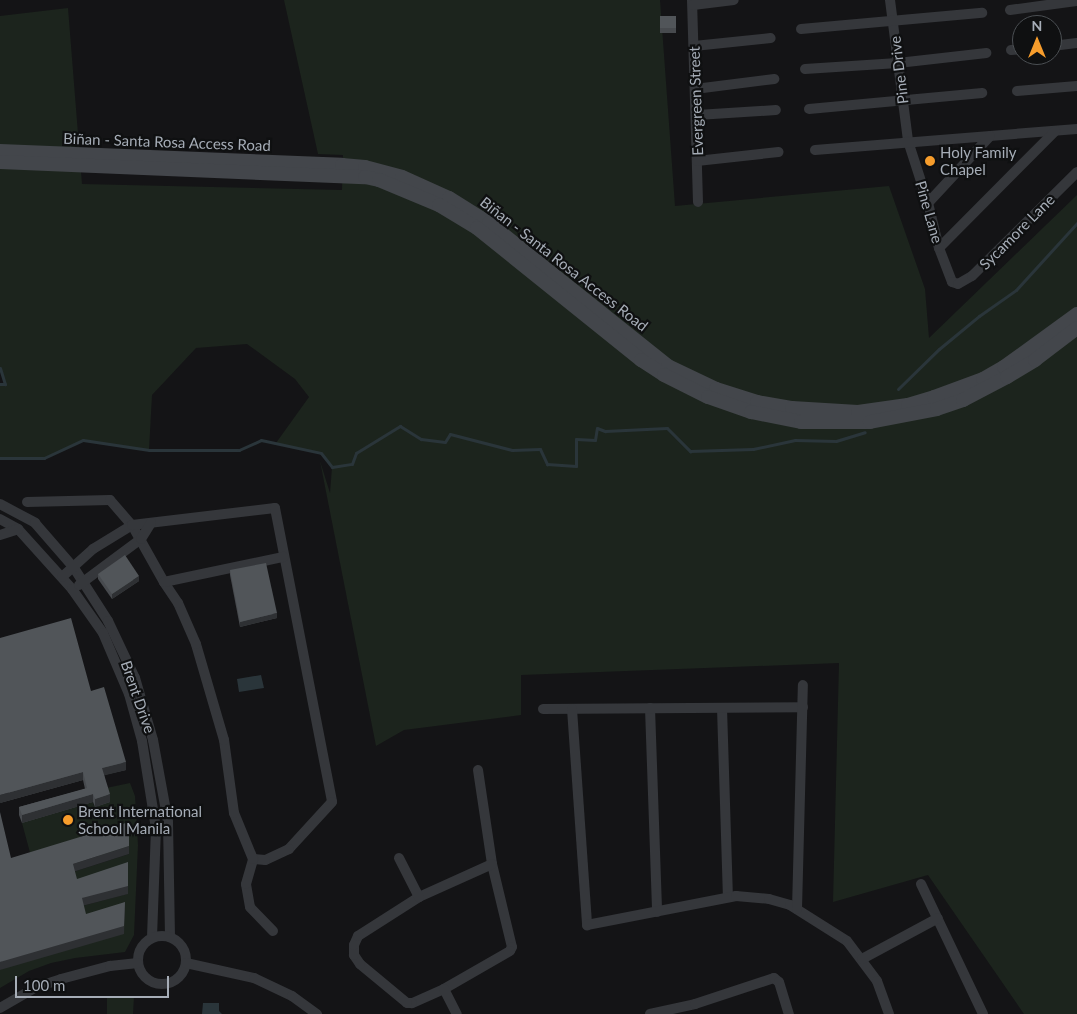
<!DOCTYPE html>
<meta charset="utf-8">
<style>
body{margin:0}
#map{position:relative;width:1077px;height:1014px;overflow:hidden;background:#141416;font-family:Lato,sans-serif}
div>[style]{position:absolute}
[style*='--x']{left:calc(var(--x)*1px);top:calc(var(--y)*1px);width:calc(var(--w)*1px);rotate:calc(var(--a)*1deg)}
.green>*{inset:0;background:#1c241d}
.water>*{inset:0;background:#2a353a}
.stream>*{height:3px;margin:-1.5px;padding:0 1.5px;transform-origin:1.5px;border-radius:1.5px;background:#2a353a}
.minor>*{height:10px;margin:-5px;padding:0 5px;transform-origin:5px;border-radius:5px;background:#35373b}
.minor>.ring{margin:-5px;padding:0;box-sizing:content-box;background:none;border:10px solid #35373b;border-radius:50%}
.secondary>*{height:14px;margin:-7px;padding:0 7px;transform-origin:7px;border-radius:7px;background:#43464b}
.wall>*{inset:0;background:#474a4e}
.shaded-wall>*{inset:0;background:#2e3033}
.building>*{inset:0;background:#515559}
.dots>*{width:14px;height:14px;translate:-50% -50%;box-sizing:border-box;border:2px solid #0f1011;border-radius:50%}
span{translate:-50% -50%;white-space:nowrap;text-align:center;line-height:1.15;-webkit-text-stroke:4.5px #0f1011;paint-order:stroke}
.street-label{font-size:15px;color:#a6adb7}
.poi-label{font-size:15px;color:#a6adb7}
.left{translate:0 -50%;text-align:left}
.north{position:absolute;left:1012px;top:15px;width:50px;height:50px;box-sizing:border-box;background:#0f1011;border:1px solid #4b4f53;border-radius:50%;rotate:0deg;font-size:14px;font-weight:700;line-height:20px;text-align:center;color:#a6adb7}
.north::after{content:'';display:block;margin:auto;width:18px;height:22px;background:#f79d2c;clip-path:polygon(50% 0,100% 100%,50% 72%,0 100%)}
.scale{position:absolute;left:15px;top:976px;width:154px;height:22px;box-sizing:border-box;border:2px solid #a6adb7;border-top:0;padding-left:6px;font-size:15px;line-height:18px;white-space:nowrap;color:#a6adb7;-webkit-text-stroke:4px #0f1011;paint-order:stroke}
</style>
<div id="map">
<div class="green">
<i style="clip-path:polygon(284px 0,660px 0,675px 206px,889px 186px,925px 289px,929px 338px,1077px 195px,1077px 1014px,1024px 1014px,928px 875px,833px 902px,839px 663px,521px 675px,521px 715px,404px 730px,376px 746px,320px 461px,330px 493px,332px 467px,321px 453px,276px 443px,309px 397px,295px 379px,247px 344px,196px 348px,152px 395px,149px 450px,83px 441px,44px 458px,0 458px,0 384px,5px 383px,0 368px,0 16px,68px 8px,82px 184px,342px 190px,343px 155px,318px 154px)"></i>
<i style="clip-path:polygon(130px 783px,135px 796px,138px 845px,134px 935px,125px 952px,75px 958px,51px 963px,29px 971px,0 988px,0 970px,86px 922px,82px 906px,127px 894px,77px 887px,73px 872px,129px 854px,32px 860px,22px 823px,93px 802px,94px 806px,106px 788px)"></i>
<i style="clip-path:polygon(107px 996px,134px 996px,133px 1014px,107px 1014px)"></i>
</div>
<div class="water">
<i style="clip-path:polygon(261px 675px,264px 688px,239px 692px,237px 679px)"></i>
<i style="clip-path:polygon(203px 1003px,219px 1003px,219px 1011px,222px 1014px,202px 1014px)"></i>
</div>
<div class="stream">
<i style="--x:0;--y:368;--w:17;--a:73"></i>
<i style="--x:5;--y:384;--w:5;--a:180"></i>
<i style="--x:898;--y:389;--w:57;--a:-44.3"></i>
<i style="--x:939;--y:349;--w:52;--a:-39.5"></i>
<i style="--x:979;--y:316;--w:45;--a:-35.1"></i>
<i style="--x:1016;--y:290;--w:91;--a:-47.7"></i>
<i style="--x:0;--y:458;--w:44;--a:0"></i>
<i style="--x:44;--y:458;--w:43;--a:-24.8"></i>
<i style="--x:83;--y:440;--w:67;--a:8.6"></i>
<i style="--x:149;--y:450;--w:90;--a:0"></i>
<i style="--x:239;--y:450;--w:24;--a:-24"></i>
<i style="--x:261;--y:440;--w:61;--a:12.2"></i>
<i style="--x:321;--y:453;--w:18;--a:52"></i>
<i style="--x:332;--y:467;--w:20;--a:-9"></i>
<i style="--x:352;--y:464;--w:12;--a:-70"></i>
<i style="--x:356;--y:453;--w:52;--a:-31.5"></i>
<i style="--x:400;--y:426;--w:25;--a:32"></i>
<i style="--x:421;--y:439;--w:24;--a:7"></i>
<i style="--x:445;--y:442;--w:9;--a:-58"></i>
<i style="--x:450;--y:434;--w:64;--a:14.5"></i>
<i style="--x:512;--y:450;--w:28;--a:-2"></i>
<i style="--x:540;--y:449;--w:17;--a:65"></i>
<i style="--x:547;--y:464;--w:29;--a:4"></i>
<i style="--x:576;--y:466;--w:27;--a:-90"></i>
<i style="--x:576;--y:439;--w:19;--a:3"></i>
<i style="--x:595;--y:440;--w:12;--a:-81"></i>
<i style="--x:597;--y:428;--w:9;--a:21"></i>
<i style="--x:605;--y:431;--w:62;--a:-2.8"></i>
<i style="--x:667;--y:428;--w:33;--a:45"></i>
<i style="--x:690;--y:451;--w:63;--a:-1.8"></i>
<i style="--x:753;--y:449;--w:43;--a:-12.1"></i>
<i style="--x:795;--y:440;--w:41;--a:1.4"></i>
<i style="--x:836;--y:441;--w:30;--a:-17"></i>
</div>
<div class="minor">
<i style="--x:692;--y:0;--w:202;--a:88.3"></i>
<i style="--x:890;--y:0;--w:142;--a:82.7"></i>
<i style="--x:908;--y:141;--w:65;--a:72.1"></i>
<i style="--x:928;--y:203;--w:46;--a:76.3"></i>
<i style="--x:939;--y:248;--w:36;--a:69"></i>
<i style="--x:952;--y:282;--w:6;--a:18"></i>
<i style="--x:958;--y:284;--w:16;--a:-30"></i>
<i style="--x:972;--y:276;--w:148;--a:-44.7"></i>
<i style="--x:693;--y:5;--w:41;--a:-7"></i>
<i style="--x:1010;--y:10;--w:68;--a:-7.7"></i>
<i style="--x:801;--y:29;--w:182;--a:-5.1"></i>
<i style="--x:694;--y:46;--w:77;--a:-5.9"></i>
<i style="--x:1052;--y:46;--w:25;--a:-7"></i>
<i style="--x:1011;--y:50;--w:11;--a:-5"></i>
<i style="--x:805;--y:69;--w:93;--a:-3.7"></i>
<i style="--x:898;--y:63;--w:89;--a:-6.5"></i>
<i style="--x:695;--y:89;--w:80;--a:-7.2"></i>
<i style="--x:1017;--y:91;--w:60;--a:-4.8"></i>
<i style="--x:809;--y:109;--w:174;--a:-5.3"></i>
<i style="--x:697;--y:115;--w:79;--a:-3.6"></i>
<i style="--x:815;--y:150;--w:263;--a:-4.6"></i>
<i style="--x:697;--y:161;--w:82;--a:-6.3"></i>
<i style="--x:928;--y:203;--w:91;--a:-47.2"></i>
<i style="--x:939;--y:248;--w:165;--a:-45.2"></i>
<i style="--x:27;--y:502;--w:83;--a:-1.4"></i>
<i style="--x:110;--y:500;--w:33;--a:49"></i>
<i style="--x:132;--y:525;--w:65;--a:60.7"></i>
<i style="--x:0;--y:504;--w:40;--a:28"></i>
<i style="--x:35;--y:523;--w:60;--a:49.1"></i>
<i style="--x:74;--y:568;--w:63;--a:57.3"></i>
<i style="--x:108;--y:621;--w:63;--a:64.7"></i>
<i style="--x:135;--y:678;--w:65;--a:73.8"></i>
<i style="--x:153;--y:740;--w:83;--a:79.6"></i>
<i style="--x:168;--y:822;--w:115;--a:89"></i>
<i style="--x:0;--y:519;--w:21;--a:29"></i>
<i style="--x:18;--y:529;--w:81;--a:48"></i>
<i style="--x:72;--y:589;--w:54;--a:54.8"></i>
<i style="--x:103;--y:633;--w:66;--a:66.9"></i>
<i style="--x:129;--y:694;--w:49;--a:74.5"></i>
<i style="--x:142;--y:741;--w:88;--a:80.9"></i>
<i style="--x:156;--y:828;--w:110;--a:92.1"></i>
<i style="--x:0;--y:535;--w:19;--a:-18"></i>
<i style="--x:62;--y:577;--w:42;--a:-42.1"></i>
<i style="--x:93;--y:549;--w:46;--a:-31.6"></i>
<i style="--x:132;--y:525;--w:144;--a:-6.8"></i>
<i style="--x:275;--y:508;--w:299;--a:79"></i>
<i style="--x:332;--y:802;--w:64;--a:132.5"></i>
<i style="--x:289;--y:849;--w:26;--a:155"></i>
<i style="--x:265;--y:860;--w:12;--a:-175"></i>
<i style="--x:79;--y:585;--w:77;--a:-36.6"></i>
<i style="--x:141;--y:539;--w:19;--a:-58"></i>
<i style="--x:650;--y:708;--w:204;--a:88"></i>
<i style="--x:722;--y:708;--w:189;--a:88.2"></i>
<i style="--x:543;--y:709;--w:260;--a:-0.4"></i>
<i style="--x:572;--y:709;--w:217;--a:86"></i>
<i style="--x:587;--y:925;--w:152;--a:-11"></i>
<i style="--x:736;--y:896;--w:33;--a:5"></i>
<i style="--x:769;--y:899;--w:22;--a:16"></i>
<i style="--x:790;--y:905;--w:67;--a:32.3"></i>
<i style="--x:847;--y:941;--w:50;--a:53.1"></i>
<i style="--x:877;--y:981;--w:35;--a:70"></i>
<i style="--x:478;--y:770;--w:95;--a:81.5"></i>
<i style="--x:492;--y:864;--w:85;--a:76.5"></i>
<i style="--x:512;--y:947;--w:4;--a:117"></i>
<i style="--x:510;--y:951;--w:76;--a:150.1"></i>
<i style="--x:444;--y:989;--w:35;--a:156"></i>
<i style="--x:412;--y:1003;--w:5;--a:180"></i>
<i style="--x:407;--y:1003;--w:61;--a:-140.3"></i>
<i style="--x:360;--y:964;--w:11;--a:-124"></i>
<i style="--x:354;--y:955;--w:10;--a:-90"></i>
<i style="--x:354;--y:945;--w:10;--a:-66"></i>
<i style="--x:358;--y:936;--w:72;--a:-32.6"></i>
<i style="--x:419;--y:897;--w:80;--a:-24.3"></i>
<i style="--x:399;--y:858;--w:44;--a:62.9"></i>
<i style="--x:921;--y:884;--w:144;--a:64.5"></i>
<i style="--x:797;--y:909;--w:224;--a:-88.5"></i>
<i style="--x:273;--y:931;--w:33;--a:-134"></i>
<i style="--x:250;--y:907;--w:23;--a:-100"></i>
<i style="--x:246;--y:884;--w:26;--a:-74"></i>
<i style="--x:253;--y:859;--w:50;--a:-112.4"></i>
<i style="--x:234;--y:813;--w:74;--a:-97.8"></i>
<i style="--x:224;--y:740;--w:100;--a:-106.3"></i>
<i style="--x:196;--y:644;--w:45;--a:-113.7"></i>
<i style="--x:178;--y:603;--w:25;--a:-124"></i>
<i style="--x:164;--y:582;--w:122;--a:-11.9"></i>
<i class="ring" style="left:138px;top:936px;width:38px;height:38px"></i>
<i style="--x:862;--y:959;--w:86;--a:-28.3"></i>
<i style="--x:186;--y:963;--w:70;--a:12.4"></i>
<i style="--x:254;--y:978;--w:42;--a:25.3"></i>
<i style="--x:292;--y:996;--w:31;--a:36"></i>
<i style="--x:444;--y:989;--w:28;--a:63"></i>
<i style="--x:0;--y:1008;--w:39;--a:-30"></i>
<i style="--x:34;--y:988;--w:28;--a:-18"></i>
<i style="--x:61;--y:979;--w:51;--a:-14.9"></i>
<i style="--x:110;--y:966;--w:28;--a:-6"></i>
<i style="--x:650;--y:1014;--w:46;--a:-12.5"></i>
<i style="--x:695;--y:1004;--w:83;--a:-18.2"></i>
<i style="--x:774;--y:978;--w:6;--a:39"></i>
<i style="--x:779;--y:982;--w:34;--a:73"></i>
</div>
<div class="secondary">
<i style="--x:0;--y:151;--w:342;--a:2.3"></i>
<i style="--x:342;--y:165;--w:23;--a:5"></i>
<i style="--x:365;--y:167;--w:38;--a:15"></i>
<i style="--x:402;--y:177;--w:51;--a:24.1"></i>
<i style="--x:449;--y:198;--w:47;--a:32"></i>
<i style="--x:489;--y:223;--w:229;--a:38.6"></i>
<i style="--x:668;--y:366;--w:53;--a:25.6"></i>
<i style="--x:716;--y:389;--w:43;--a:17.6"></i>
<i style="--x:757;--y:402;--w:36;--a:10"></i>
<i style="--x:792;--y:408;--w:66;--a:3.5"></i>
<i style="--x:858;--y:412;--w:50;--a:-8"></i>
<i style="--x:908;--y:405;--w:27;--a:-17"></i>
<i style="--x:934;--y:397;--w:52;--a:-20.2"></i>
<i style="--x:983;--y:379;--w:24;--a:-30"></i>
<i style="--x:1004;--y:367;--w:90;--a:-36"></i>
<i style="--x:0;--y:162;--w:365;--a:2.4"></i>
<i style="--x:365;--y:177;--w:14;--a:12"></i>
<i style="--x:379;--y:180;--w:65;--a:22.6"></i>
<i style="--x:439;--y:205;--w:44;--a:31.2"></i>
<i style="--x:477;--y:228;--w:211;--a:38.8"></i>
<i style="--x:641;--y:360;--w:27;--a:33"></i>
<i style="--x:664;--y:375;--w:49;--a:26.6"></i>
<i style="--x:708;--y:397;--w:46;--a:19.2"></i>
<i style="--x:751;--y:412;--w:51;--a:11.3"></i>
<i style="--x:801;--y:422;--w:69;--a:0"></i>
<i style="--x:870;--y:422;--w:68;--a:-11"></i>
<i style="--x:937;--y:409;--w:28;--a:-19"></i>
<i style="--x:963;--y:400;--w:50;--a:-27.6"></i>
<i style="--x:1007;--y:377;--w:33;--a:-31"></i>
<i style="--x:1035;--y:360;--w:53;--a:-37.3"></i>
</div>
<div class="wall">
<i style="clip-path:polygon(660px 16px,676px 16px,676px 33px,660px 33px)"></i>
<i style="clip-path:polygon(230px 570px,277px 618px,240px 627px,230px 575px)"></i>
<i style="clip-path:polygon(98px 574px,139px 581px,112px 599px,98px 579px)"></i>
<i style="clip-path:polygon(91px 691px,126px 770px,104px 775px,110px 802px,95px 807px,93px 802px,22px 823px,19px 815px,19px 807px,85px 789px,83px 780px,0 803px)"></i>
</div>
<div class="shaded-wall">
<i style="clip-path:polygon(139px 576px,139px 581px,112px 599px,112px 594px)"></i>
<i style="clip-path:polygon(277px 613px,277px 618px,240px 627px,240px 622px)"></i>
<i style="clip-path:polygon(126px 762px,126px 770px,102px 776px,102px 768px)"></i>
<i style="clip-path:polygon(83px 772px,83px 780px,0 803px,0 795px)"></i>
<i style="clip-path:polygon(93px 794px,93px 802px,22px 823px,22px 815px)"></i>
<i style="clip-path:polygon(110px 794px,110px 802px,95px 807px,95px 799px)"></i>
<i style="clip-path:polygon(129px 846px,129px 854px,73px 872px,73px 864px)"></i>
<i style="clip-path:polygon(128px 862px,128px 894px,82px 906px,82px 898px)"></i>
<i style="clip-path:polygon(125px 902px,124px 934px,0 970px,0 962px)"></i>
</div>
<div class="building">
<i style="clip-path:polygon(660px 16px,676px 16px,676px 28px,660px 28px)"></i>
<i style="clip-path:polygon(125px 555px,139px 576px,112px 594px,98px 574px)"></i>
<i style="clip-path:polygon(266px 563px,277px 613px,240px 622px,230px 570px)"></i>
<i style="clip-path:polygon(71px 618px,91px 691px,104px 687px,126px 762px,102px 768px,110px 794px,95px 799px,93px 794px,22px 815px,19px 807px,87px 788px,83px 772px,0 795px,0 638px)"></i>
<i style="clip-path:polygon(0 812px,11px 858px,129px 822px,129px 846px,73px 864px,77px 879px,128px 862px,128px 886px,82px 898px,86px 914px,125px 902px,124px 926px,0 962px)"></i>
</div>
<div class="dots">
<i style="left:930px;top:161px;background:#f79d2c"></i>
<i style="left:68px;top:820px;background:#f79d2c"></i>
</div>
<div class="street-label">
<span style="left:899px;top:70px;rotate:-97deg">Pine Drive</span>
<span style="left:696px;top:101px;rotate:-92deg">Evergreen Street</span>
<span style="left:167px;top:142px;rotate:2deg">Biñan - Santa Rosa Access Road</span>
<span style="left:929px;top:212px;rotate:74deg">Pine Lane</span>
<span style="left:1017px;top:232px;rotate:-45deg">Sycamore Lane</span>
<span style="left:564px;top:264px;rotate:38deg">Biñan - Santa Rosa Access Road</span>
<span style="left:138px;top:697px;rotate:71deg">Brent Drive</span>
</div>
<div class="poi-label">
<span class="left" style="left:940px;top:161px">Holy Family<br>Chapel</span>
<span class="left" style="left:78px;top:820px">Brent International<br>School Manila</span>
</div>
<div class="north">N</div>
<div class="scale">100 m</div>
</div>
